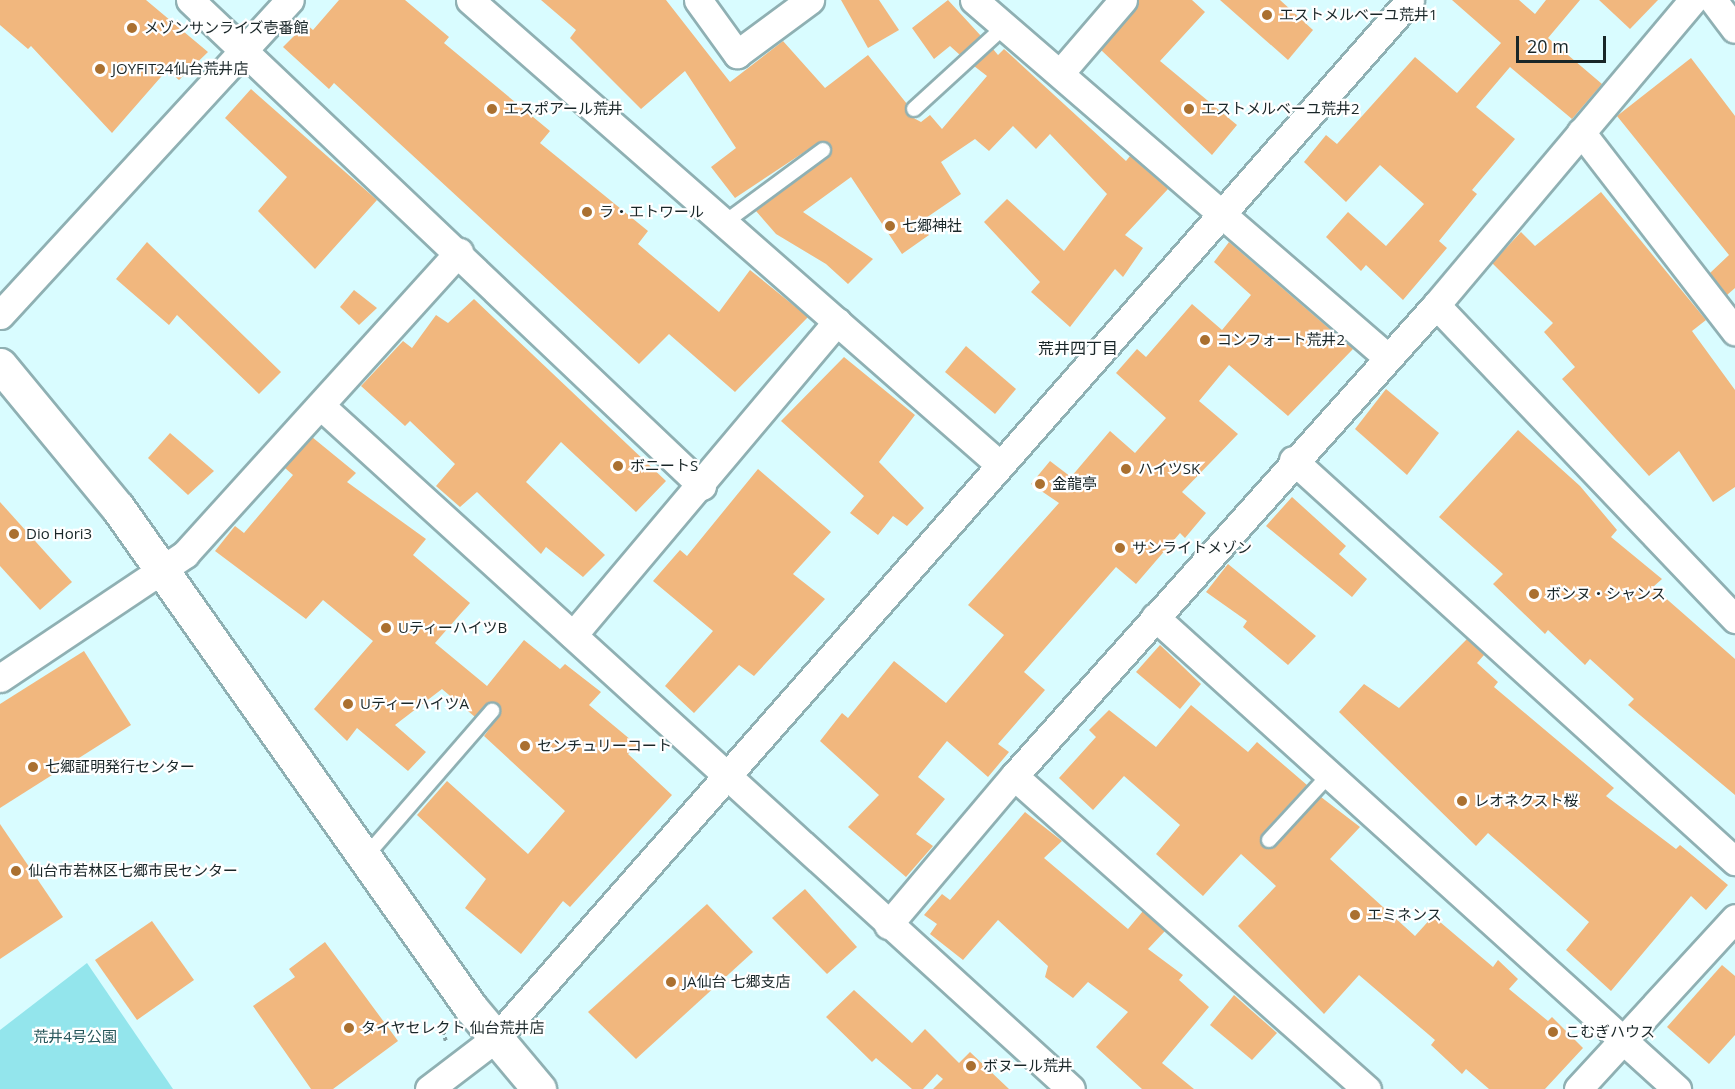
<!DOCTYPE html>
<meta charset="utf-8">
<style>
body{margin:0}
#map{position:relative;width:1735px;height:1089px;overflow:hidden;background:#d9fcff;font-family:"Open Sans","Noto Sans JP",sans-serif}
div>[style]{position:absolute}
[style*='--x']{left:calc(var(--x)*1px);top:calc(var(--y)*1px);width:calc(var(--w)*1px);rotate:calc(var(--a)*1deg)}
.green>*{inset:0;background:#93e5ec}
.building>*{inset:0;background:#f1b77e}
.path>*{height:4px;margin-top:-2px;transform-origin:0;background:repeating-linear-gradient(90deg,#86a0a2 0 3px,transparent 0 6px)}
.roads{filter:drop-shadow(2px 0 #8fb0b3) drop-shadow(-2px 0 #8fb0b3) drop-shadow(0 2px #8fb0b3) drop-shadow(0 -2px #8fb0b3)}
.service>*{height:14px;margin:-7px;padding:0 7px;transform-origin:7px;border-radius:7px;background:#fff}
.minor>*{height:27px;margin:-13.5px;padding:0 13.5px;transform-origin:13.5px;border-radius:13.5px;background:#fff}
.tertiary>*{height:33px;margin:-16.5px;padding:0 16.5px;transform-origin:16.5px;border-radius:16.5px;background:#fff}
.dots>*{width:16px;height:16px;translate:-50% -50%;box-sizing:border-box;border:3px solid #fff;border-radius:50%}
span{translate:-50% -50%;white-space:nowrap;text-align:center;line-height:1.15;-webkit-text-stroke:4.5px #fff;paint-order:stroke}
.poi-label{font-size:15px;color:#192628}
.left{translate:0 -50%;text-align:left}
.park-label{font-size:15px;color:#255559}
.neighbourhood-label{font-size:16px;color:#192628}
.scale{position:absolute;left:1516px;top:36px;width:90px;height:27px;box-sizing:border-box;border:3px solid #192628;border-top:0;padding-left:8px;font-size:18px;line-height:21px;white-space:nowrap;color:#192628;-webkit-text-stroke:4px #fff;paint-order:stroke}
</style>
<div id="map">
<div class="green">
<i style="clip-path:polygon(87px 963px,173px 1089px,0 1089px,0 1030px)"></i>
</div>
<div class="building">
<i style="clip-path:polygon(0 0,146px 0,208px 52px,179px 80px,167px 70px,112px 133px,31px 46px,28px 49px,0 25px)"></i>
<i style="clip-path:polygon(339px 0,405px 0,449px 37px,444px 43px,550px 131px,540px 143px,648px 231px,638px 244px,719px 312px,750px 270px,808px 317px,735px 392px,669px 334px,639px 364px,334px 83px,329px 89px,283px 47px,306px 24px,313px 30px)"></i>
<i style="clip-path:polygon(541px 0,666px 0,730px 82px,783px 41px,825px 88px,868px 55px,907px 104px,908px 115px,921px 122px,930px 115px,942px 129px,987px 76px,974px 66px,993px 49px,998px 55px,1004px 49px,1126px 161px,1130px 156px,1168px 189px,1125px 235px,1143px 248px,1123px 277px,1115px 269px,1070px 327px,1031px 292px,1040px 282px,984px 222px,1007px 199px,1064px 251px,1107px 194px,1050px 134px,1036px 149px,1013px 126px,989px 151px,975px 139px,941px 162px,961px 194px,920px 222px,929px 235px,902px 254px,851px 177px,803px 212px,873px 259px,848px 284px,826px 264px,776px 234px,756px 211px,828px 157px,830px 144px,818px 143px,735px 198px,711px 167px,736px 148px,685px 71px,641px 109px,570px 38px,576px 30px)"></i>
<i style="clip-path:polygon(841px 0,879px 0,899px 30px,868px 48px)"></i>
<i style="clip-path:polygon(948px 0,981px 36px,960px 55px,950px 46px,934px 59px,912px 28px)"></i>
<i style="clip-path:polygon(1138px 0,1192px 0,1205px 12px,1160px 61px,1237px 125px,1212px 155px,1101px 50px)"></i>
<i style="clip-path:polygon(1220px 0,1280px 0,1313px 30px,1288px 60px)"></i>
<i style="clip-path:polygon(1452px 0,1519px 0,1535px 14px,1546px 0,1580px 0,1548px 38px,1602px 84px,1572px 119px,1510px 67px,1476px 107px,1515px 139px,1472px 190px,1477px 194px,1439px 241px,1447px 248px,1403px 300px,1366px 265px,1361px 271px,1326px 237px,1348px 212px,1386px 246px,1424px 204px,1380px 165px,1346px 202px,1304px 162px,1326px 135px,1337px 144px,1415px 57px,1457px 93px,1501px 43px)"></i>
<i style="clip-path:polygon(1599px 0,1658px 0,1630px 29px)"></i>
<i style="clip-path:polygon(1691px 58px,1735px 116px,1735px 288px,1727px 295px,1710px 273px,1729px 255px,1617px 116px)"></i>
<i style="clip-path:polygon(251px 89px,377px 200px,315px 269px,258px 211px,287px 177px,225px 118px)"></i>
<i style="clip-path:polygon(1601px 192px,1706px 320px,1692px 331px,1735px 390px,1735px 487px,1713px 502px,1679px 451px,1649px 476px,1562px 379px,1575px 367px,1544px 332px,1553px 323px,1492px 263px,1521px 232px,1535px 246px)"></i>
<i style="clip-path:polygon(147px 242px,281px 372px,259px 394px,177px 315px,169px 325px,116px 279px)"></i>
<i style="clip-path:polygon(1229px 242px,1353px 349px,1288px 416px,1229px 365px,1199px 401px,1238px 434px,1182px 492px,1206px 513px,1185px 538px,1180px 533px,1136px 584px,1116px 567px,1024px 672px,1045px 690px,998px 744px,1009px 752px,988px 777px,947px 741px,918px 777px,945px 799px,916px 834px,933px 846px,906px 877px,848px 827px,879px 795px,820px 741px,842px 713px,848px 718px,894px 661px,946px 703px,1004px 635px,968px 605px,1059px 503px,1031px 484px,1050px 461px,1071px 477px,1110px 431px,1135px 453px,1166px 418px,1116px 373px,1137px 349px,1146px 357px,1192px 304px,1222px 330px,1251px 295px,1214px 262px)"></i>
<i style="clip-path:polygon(354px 290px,377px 308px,359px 325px,340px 307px)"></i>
<i style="clip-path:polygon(474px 299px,666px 481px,636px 512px,561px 442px,526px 482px,605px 555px,583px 577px,546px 547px,541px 554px,477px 492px,460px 507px,436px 486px,455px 464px,410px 421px,405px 426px,361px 386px,403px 341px,412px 348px,436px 315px,448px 323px)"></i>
<i style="clip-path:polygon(966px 346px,1016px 389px,995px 414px,945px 372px)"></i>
<i style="clip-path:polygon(844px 357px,915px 415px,879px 462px,924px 508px,907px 526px,893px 516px,878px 535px,850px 513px,864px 496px,781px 421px)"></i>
<i style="clip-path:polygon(1386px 389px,1439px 433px,1407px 475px,1355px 429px)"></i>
<i style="clip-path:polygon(1518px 430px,1580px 486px,1617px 530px,1611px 537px,1662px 579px,1653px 587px,1735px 659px,1735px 795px,1628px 705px,1634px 699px,1590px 659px,1585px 665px,1548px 630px,1545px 634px,1493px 584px,1503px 574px,1439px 517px)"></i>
<i style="clip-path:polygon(170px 433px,214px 471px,188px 495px,148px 458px)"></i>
<i style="clip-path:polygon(312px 437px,356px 473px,347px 482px,426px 539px,413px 555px,470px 603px,435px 643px,487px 686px,524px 640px,560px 669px,565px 664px,601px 692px,589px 705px,637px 745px,628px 754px,672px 795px,570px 907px,563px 901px,521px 954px,465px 908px,486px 879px,417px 815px,447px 781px,528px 854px,565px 811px,484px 736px,501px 713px,498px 705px,489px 703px,475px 717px,442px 689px,395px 725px,426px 752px,408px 771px,357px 728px,347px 741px,314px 709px,373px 641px,323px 600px,306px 619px,215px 551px,235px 526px,244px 533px,293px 475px,285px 468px)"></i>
<i style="clip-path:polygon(758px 469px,831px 532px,793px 574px,825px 599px,754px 676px,739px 665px,694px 713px,665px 686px,713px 631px,653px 581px,680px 550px,687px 556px)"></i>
<i style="clip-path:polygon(1292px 497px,1346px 546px,1339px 554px,1367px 579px,1352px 597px,1266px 526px)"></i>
<i style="clip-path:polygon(0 502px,72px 582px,40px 610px,0 566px)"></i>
<i style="clip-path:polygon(1228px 564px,1316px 636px,1288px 665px,1243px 627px,1247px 621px,1206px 592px)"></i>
<i style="clip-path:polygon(1467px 639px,1484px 655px,1477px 663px,1498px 682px,1494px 687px,1614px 788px,1606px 796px,1676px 849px,1680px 845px,1728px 885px,1706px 910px,1691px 896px,1611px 991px,1566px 950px,1589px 922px,1488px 833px,1476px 846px,1339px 712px,1364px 684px,1399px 708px)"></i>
<i style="clip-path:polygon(1160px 645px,1201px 684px,1180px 709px,1136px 672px)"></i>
<i style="clip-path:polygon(84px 651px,131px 725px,0 808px,0 704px)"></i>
<i style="clip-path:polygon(1191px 705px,1248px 752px,1257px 742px,1307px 785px,1262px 834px,1263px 847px,1276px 846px,1321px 797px,1360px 827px,1330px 859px,1415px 936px,1433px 916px,1493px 967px,1498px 960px,1518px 979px,1509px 989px,1548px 1021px,1552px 1017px,1583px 1048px,1545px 1089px,1489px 1089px,1466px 1069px,1462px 1074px,1431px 1045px,1435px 1040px,1359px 975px,1324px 1014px,1238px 926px,1276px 886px,1241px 854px,1203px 896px,1156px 854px,1180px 825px,1124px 776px,1093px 810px,1059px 778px,1096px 737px,1089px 730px,1109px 710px,1156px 747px)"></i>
<i style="clip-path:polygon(1025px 812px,1062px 841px,1044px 858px,1128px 929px,1143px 911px,1165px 931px,1148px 949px,1183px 975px,1179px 980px,1209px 1007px,1162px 1063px,1194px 1089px,1142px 1089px,1096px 1047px,1128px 1012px,1088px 982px,1073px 998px,1045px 977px,1048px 966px,998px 920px,963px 960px,930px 934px,937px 924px,924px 915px,942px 894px,950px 900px)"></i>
<i style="clip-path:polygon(0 824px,63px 917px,0 959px)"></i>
<i style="clip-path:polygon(805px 889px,857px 947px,827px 974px,772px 918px)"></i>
<i style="clip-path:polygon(707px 904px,753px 952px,636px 1059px,588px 1012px)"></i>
<i style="clip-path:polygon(152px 921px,194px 980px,137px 1020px,95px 960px)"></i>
<i style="clip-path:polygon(325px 942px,398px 1041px,333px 1089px,311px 1089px,253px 1006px,295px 977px,289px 969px)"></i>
<i style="clip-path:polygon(1722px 965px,1735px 976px,1735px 1035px,1709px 1064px,1667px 1027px)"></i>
<i style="clip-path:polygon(854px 990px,912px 1043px,925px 1029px,959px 1063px,970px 1052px,1009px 1089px,933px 1089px,943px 1079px,937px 1074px,923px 1089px,912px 1089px,876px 1058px,872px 1062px,826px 1017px)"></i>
<i style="clip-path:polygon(1234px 995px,1277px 1033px,1252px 1060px,1210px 1025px)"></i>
</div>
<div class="path">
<i style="--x:442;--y:1026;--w:16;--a:76"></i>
</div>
<div class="roads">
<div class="service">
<i style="--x:914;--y:109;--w:123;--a:-42.4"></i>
<i style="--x:724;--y:223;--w:123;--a:-36.4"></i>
<i style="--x:1269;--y:840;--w:90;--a:-47.3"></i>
<i style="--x:365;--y:857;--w:194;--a:-49"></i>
</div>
<div class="minor">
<i style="--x:190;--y:0;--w:706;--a:43.51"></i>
<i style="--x:470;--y:0;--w:705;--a:41.26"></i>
<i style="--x:698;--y:0;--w:67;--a:54.2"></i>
<i style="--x:737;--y:54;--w:91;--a:-36.5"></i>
<i style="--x:974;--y:0;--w:546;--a:40.84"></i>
<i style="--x:1713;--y:0;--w:36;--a:53"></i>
<i style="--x:1061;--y:72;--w:95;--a:-49.3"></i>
<i style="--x:1581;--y:132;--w:252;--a:52.3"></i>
<i style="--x:1436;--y:305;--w:434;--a:46.4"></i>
<i style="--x:0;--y:315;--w:428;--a:-47.4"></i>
<i style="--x:321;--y:406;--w:1014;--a:42.32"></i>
<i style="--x:1293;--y:460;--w:597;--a:42.22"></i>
<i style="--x:1155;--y:617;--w:704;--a:42.12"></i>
<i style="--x:573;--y:635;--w:410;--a:-49.9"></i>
<i style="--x:0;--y:678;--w:223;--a:-33.8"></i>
<i style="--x:185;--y:554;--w:408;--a:-47.8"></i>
<i style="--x:1014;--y:776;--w:472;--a:41.6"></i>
<i style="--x:888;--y:925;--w:195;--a:-49.8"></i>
<i style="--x:1014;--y:776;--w:632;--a:-48.14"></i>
<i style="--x:1436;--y:305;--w:399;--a:-49.9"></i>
<i style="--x:429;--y:1089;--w:84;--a:-37.3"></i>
<i style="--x:496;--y:1038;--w:1383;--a:-48.63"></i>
<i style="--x:1578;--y:1089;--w:232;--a:-47.4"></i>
</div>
<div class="tertiary">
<i style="--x:0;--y:365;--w:185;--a:50.5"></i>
<i style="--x:118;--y:508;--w:612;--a:54.78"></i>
<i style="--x:471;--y:1008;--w:106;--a:50"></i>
</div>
</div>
<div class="dots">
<i style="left:1267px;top:15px;background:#aa7030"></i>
<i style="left:132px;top:28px;background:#aa7030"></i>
<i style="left:100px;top:69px;background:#aa7030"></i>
<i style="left:492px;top:109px;background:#aa7030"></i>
<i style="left:1189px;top:109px;background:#aa7030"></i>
<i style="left:587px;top:212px;background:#aa7030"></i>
<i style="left:890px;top:226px;background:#aa7030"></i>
<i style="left:1205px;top:340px;background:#aa7030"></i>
<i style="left:618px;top:466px;background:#aa7030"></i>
<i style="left:1126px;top:469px;background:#aa7030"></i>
<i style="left:1040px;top:484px;background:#aa7030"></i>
<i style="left:14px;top:534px;background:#aa7030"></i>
<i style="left:1120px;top:548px;background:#aa7030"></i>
<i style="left:1534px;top:594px;background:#aa7030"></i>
<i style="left:386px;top:628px;background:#aa7030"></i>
<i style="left:348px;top:704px;background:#aa7030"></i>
<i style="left:525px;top:746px;background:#aa7030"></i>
<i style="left:33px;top:767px;background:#aa7030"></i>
<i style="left:1462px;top:801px;background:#aa7030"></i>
<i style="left:16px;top:871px;background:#aa7030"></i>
<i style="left:1355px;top:915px;background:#aa7030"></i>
<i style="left:671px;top:982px;background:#aa7030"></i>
<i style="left:349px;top:1028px;background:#aa7030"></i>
<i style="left:1553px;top:1032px;background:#aa7030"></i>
<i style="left:971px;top:1066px;background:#aa7030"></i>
</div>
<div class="poi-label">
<span class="left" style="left:1279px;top:15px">エストメルベーユ荒井1</span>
<span class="left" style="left:144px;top:28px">メゾンサンライズ壱番館</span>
<span class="left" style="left:112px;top:69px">JOYFIT24仙台荒井店</span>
<span class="left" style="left:504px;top:109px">エスポアール荒井</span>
<span class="left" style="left:1201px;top:109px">エストメルベーユ荒井2</span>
<span class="left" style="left:599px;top:212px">ラ・エトワール</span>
<span class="left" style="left:902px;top:226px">七郷神社</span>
<span class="left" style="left:1217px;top:340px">コンフォート荒井2</span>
<span class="left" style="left:630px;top:466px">ボニートS</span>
<span class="left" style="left:1138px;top:469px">ハイツSK</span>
<span class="left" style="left:1052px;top:484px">金龍亭</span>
<span class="left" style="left:26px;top:534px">Dio Hori3</span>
<span class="left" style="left:1132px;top:548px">サンライトメゾン</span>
<span class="left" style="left:1546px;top:594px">ボンヌ・シャンス</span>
<span class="left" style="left:398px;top:628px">UティーハイツB</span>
<span class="left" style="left:360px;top:704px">UティーハイツA</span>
<span class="left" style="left:537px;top:746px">センチュリーコート</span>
<span class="left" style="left:45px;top:767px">七郷証明発行センター</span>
<span class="left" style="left:1474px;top:801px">レオネクスト桜</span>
<span class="left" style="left:28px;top:871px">仙台市若林区七郷市民センター</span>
<span class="left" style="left:1367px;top:915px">エミネンス</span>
<span class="left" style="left:683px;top:982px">JA仙台 七郷支店</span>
<span class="left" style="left:361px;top:1028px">タイヤセレクト 仙台荒井店</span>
<span class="left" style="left:1565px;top:1032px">こむぎハウス</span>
<span class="left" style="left:983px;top:1066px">ボヌール荒井</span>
</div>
<div class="park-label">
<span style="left:75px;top:1037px">荒井4号公園</span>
</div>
<div class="neighbourhood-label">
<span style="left:1078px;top:348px">荒井四丁目</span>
</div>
<div class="scale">20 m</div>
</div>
